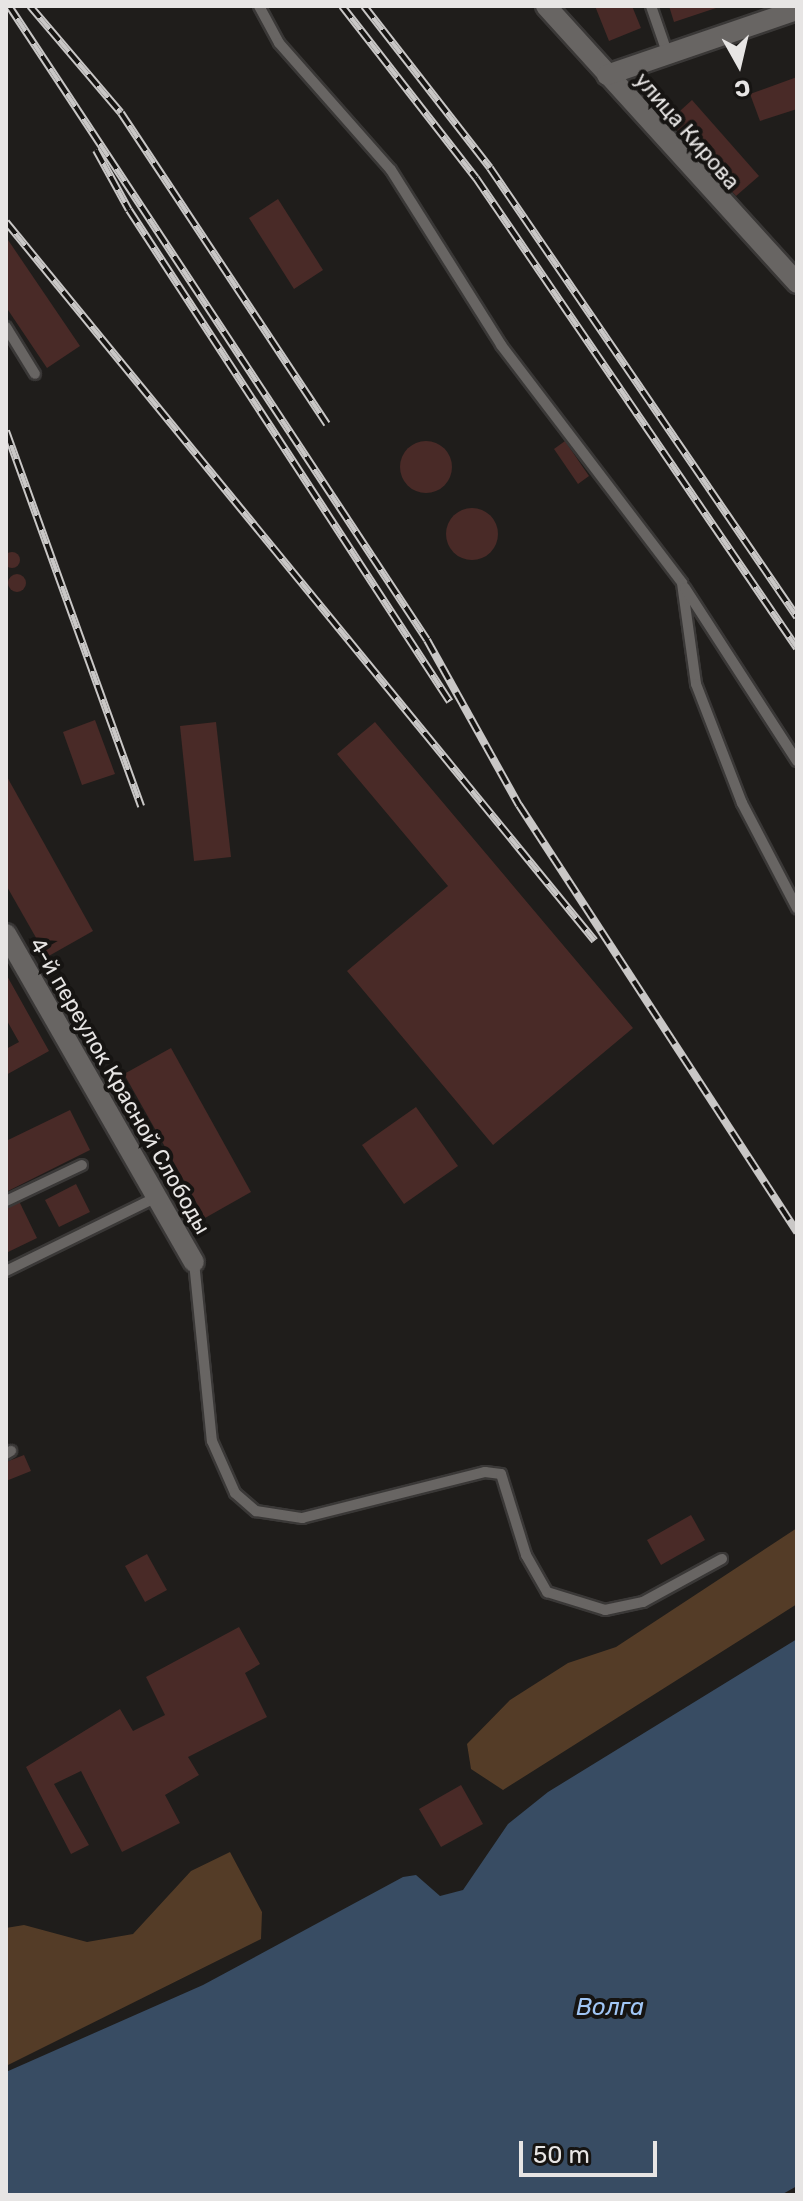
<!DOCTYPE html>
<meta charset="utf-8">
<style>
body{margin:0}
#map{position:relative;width:803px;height:2201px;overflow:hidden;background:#1f1d1b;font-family:Rubik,sans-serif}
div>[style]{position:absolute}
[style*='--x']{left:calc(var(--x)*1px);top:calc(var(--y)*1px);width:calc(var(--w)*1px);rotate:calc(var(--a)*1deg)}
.forest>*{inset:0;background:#543c27}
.water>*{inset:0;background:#384c63}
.building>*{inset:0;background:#492a27}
.round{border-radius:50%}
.roads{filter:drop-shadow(2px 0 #3a3837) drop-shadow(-2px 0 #3a3837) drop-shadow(0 2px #3a3837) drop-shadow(0 -2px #3a3837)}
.service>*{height:10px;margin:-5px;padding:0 5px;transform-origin:5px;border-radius:5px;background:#686563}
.minor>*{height:20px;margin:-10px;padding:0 10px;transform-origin:10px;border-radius:10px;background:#686563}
.rail>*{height:8px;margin-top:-4px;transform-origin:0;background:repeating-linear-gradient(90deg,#161412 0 15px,#c9c7c6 0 30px);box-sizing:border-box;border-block:2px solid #c9c7c6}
span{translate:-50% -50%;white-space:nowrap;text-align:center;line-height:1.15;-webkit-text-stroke:8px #161412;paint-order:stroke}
.street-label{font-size:22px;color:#e7e5e4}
.water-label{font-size:24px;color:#a1c6f5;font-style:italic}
.frame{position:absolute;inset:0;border:8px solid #e7e5e4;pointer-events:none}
.north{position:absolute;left:699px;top:24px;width:80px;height:80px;-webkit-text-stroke:6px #161412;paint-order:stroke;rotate:172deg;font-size:22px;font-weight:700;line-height:32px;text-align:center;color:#e7e5e4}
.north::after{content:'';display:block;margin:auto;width:28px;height:36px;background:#e7e5e4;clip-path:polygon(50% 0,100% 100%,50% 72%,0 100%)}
.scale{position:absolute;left:519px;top:2141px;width:138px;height:36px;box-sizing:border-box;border:4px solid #e7e5e4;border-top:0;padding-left:10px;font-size:24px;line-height:28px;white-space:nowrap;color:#e7e5e4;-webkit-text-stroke:6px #161412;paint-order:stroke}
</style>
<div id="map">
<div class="forest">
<i style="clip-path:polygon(797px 1528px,797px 1604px,503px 1790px,471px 1769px,467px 1744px,510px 1700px,568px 1663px,616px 1647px)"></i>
<i style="clip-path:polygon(230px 1852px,262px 1912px,261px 1939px,6px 2066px,6px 1928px,24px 1925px,87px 1942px,133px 1934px,191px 1871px)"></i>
</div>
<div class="water">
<i style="clip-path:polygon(797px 1639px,797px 2186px,781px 2195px,6px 2195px,6px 2072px,203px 1985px,403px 1877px,416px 1875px,440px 1896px,463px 1890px,508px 1824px,548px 1792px)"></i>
</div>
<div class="building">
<i style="clip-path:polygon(595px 6px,632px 6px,641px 28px,609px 41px)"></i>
<i style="clip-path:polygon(669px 6px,719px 6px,719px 7px,674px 22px)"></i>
<i style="clip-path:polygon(797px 77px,797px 109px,760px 121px,750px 94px)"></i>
<i style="clip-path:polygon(692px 100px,759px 176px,736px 196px,669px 121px)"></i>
<i style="clip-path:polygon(278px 199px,323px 270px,294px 289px,249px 218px)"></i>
<i style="clip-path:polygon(6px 237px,80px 346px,47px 368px,6px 307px)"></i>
<i style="clip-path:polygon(565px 441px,589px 476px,578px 484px,554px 449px)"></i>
<i class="round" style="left:400px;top:441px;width:52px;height:52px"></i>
<i class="round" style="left:446px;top:508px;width:52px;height:52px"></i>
<i class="round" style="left:4px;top:552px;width:16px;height:16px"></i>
<i class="round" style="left:8px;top:574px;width:18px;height:18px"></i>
<i style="clip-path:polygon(95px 720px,115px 774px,82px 785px,63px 732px)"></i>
<i style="clip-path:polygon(216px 722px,231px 857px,194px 861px,180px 726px)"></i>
<i style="clip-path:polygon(375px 722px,633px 1028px,493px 1145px,347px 971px,448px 886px,337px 754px)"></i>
<i style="clip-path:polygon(6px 775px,93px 931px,47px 957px,6px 885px)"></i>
<i style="clip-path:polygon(6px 974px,49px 1051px,6px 1075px,6px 1049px,19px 1042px,6px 1019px)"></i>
<i style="clip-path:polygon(171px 1048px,251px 1192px,205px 1218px,124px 1074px)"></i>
<i style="clip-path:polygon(416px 1107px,458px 1166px,404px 1204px,362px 1145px)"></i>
<i style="clip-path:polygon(70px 1110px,90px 1150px,6px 1192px,6px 1141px)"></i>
<i style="clip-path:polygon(76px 1184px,90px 1212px,59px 1227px,45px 1200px)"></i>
<i style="clip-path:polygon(19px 1201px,37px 1238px,6px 1253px,6px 1208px)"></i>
<i style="clip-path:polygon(24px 1455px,31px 1471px,6px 1481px,6px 1462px)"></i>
<i style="clip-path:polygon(691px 1515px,705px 1540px,661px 1565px,647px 1540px)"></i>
<i style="clip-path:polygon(147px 1554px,167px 1590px,145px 1602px,125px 1566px)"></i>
<i style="clip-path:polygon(239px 1627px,260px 1664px,245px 1673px,267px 1717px,188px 1757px,199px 1775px,165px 1795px,180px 1823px,122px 1852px,81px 1771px,54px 1784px,89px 1845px,71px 1854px,26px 1767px,120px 1709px,133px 1731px,165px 1715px,146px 1677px)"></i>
<i style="clip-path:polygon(461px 1785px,483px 1824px,441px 1847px,419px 1809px)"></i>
</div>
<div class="roads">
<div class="service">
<i style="--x:259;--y:6;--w:42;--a:61.6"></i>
<i style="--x:279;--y:43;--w:169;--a:48.6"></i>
<i style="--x:391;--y:170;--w:207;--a:57.8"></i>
<i style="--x:501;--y:345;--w:299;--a:52.7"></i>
<i style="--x:682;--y:583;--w:102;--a:82.1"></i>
<i style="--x:696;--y:684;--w:128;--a:68.9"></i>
<i style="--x:742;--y:803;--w:119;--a:62.4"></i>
<i style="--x:651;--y:6;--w:52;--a:70.9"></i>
<i style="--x:6;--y:327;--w:55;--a:58.3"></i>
<i style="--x:685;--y:588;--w:206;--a:57.1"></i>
<i style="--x:6;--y:1201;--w:84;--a:-25.3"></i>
<i style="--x:194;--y:1262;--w:180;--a:84.3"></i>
<i style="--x:212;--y:1441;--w:57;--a:66.1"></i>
<i style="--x:235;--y:1493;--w:28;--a:41"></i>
<i style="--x:256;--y:1511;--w:47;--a:8.7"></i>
<i style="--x:302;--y:1518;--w:189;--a:-14.1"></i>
<i style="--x:485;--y:1472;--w:16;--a:7"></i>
<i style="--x:501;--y:1474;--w:85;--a:72.8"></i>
<i style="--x:526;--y:1555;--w:43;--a:60.4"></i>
<i style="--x:547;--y:1592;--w:61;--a:17.2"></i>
<i style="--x:605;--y:1610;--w:39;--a:-12"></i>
<i style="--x:643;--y:1602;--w:90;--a:-28.6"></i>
<i style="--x:6;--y:1271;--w:164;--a:-26.1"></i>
<i style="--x:6;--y:1454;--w:6;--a:-31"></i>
</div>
<div class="minor">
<i style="--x:546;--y:6;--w:374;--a:47.8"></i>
<i style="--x:607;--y:75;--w:201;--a:-18.9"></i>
<i style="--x:6;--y:934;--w:378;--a:60.2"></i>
</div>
</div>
<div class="rail">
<i style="--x:9;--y:6;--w:759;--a:56.6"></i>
<i style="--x:427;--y:640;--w:189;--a:60.9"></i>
<i style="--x:519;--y:805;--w:510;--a:56.93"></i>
<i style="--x:30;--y:6;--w:140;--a:49.6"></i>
<i style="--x:121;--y:113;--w:373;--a:56.5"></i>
<i style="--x:342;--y:6;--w:218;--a:52.1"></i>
<i style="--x:476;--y:178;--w:569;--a:55.67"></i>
<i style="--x:364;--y:6;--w:205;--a:52.1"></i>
<i style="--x:490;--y:168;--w:544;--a:55.64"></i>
<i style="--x:96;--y:150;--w:68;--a:61.2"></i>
<i style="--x:129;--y:210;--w:587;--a:56.88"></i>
<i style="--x:6;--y:222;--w:929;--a:50.68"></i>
<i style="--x:6;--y:431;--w:399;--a:70.2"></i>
</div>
<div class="street-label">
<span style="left:687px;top:131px;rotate:49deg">улица Кирова</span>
<span style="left:120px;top:1086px;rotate:60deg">4-й переулок Красной Слободы</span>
</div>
<div class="water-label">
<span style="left:610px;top:2008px">Волга</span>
</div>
<div class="frame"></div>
<div class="north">С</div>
<div class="scale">50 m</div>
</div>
